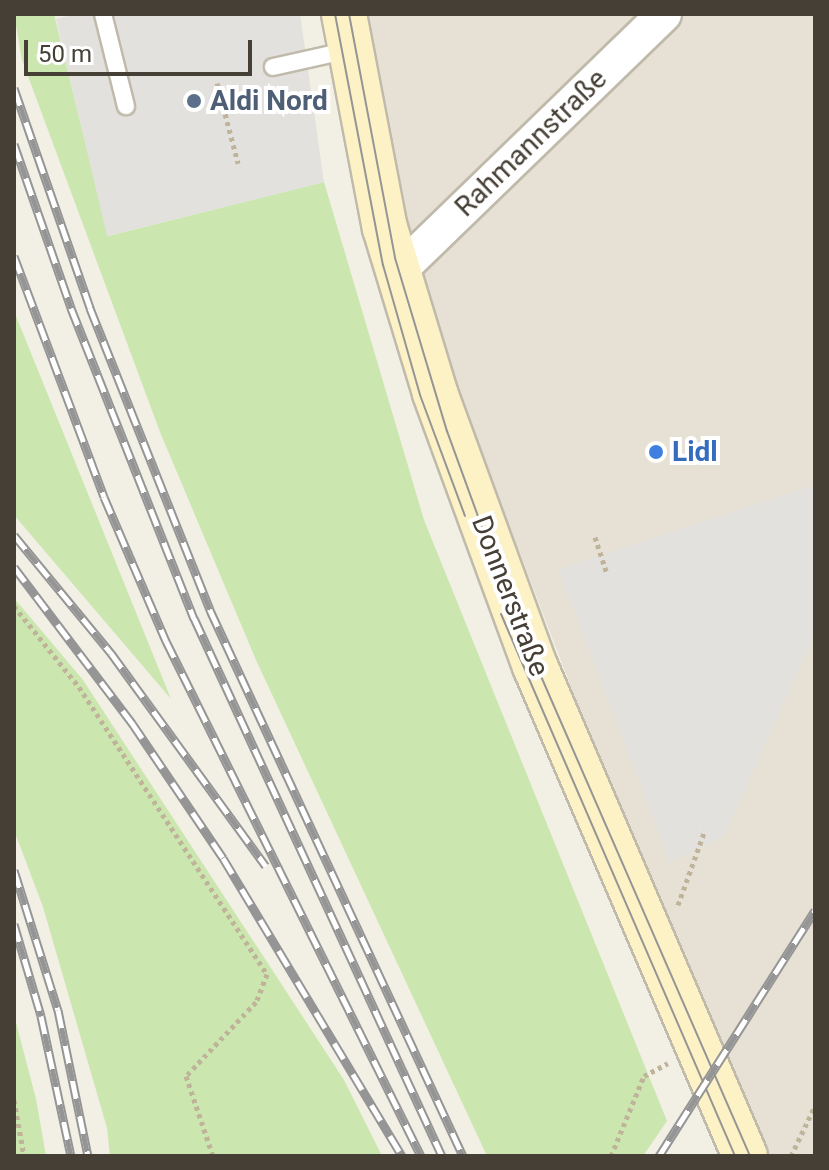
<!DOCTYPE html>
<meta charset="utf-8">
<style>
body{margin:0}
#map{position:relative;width:829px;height:1170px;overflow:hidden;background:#f2efe5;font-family:Roboto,sans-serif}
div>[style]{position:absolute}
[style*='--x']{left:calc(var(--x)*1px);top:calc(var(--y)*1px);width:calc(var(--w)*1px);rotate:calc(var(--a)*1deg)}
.residential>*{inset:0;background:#e6e1d4}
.green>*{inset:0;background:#cbe6af}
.parking>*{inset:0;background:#e3e1de}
.path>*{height:5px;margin-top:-2.5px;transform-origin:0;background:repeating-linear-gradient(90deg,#bfb39a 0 4px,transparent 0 8px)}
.roads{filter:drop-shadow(2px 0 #c0baab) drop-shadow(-2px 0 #c0baab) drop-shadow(0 2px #c0baab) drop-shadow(0 -2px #c0baab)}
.lane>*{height:16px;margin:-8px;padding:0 8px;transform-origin:8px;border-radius:8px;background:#fff}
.street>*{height:34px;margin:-17px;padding:0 17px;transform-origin:17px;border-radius:17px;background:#fff}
.secondary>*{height:44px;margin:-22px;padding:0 22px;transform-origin:22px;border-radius:22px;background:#fdf2c5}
.tram>*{height:2px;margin:-1px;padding:0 1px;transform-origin:1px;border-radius:1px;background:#959595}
.rail>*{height:9px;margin-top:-4.5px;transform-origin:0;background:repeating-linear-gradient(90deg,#fff 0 18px,#959595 0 36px);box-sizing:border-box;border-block:2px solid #959595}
.dots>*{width:22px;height:22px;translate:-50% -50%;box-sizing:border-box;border:4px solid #fff;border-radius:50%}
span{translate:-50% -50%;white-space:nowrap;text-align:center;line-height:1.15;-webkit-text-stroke:8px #fff;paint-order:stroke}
.service-label{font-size:28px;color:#4e5e75;font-weight:700}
.left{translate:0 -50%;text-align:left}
.street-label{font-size:28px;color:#453f35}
.shop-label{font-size:28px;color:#366cbe;font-weight:700}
.frame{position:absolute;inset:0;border:16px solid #453f35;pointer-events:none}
.scale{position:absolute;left:24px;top:40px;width:228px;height:36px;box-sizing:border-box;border:4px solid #453f35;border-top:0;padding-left:10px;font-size:24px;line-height:28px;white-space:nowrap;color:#453f35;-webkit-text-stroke:6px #fff;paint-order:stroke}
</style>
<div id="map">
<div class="residential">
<i style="clip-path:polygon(361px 14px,815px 14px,815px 1156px,750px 1156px,408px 260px)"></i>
</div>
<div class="green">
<i style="clip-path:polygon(14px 14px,54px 14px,108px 236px,324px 182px,424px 520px,667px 1121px,643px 1156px,487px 1156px,256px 660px,160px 432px,22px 60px)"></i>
<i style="clip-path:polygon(14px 309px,16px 316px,171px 699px,14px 515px)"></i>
<i style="clip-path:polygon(14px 598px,83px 680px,344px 1080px,382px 1156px,110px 1156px,107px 1128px,43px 907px,14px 830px)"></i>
<i style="clip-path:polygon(14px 1015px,36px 1099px,46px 1156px,14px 1156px)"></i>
</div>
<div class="parking">
<i style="clip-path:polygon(76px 14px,300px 14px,324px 182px,107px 236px,56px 19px)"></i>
<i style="clip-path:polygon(815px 485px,815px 633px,724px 837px,670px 862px,558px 569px)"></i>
</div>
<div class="path">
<i style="--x:217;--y:83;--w:83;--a:75.3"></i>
<i style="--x:595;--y:537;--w:36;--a:72"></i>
<i style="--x:14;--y:606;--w:104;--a:51.3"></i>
<i style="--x:79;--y:687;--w:343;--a:56.8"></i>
<i style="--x:267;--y:974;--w:30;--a:111"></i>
<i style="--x:256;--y:1002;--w:102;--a:133.4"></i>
<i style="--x:186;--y:1076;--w:84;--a:71.4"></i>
<i style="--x:678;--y:905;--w:80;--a:-70.2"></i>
<i style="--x:14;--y:1100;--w:57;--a:79.9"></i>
<i style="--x:611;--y:1156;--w:87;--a:-67.6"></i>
<i style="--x:644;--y:1076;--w:27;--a:-28"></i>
<i style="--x:791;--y:1156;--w:55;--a:-64.4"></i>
</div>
<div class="roads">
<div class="lane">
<i style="--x:103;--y:14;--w:95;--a:76"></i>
<i style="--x:273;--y:67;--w:78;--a:-12.6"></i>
</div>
<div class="street">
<i style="--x:399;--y:271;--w:369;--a:-44.1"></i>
</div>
<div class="secondary">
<i style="--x:344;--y:14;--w:218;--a:79.2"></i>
<i style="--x:385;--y:228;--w:172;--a:73.1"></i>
<i style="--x:435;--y:393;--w:291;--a:69.9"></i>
<i style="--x:535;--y:666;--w:533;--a:66.8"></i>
</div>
</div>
<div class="tram">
<i style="--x:335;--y:14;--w:256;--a:79.2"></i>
<i style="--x:383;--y:265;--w:135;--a:74.1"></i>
<i style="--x:420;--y:395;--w:129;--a:69.6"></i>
<i style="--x:349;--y:14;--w:248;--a:79.3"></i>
<i style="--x:395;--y:258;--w:181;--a:73.3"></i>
<i style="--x:447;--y:431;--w:193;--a:70"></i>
<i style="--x:513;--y:612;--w:593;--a:66.46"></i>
<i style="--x:501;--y:614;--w:590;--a:66.65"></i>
</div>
<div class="rail">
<i style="--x:14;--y:88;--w:233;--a:70.9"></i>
<i style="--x:90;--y:308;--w:325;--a:68.3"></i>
<i style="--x:210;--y:610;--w:602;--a:65.14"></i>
<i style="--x:14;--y:144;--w:174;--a:70.8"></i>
<i style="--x:71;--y:308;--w:334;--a:68.4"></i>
<i style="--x:194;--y:618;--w:592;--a:65.25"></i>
<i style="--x:14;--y:256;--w:257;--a:69.5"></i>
<i style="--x:104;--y:497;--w:157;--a:66.7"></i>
<i style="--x:166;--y:641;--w:575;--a:63.66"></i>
<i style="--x:14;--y:535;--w:153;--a:50.6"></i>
<i style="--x:111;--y:653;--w:263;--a:54"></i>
<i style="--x:14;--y:567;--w:196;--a:52.9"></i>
<i style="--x:132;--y:723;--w:163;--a:56"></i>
<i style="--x:223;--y:858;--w:348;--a:59"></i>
<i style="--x:14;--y:870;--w:147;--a:72.6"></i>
<i style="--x:58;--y:1010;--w:149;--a:78.4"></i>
<i style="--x:14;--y:924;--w:96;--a:73.6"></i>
<i style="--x:41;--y:1016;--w:143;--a:77.9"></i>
<i style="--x:659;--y:1156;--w:291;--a:-57.6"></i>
</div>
<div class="dots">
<i style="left:194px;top:101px;background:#5c6f8a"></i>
<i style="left:656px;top:452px;background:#3f7fe0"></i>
</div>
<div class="service-label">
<span class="left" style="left:210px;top:101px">Aldi Nord</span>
</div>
<div class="street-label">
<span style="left:531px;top:143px;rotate:-44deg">Rahmannstraße</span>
<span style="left:510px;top:596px;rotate:69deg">Donnerstraße</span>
</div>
<div class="shop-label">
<span class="left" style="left:672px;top:452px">Lidl</span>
</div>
<div class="frame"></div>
<div class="scale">50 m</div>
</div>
